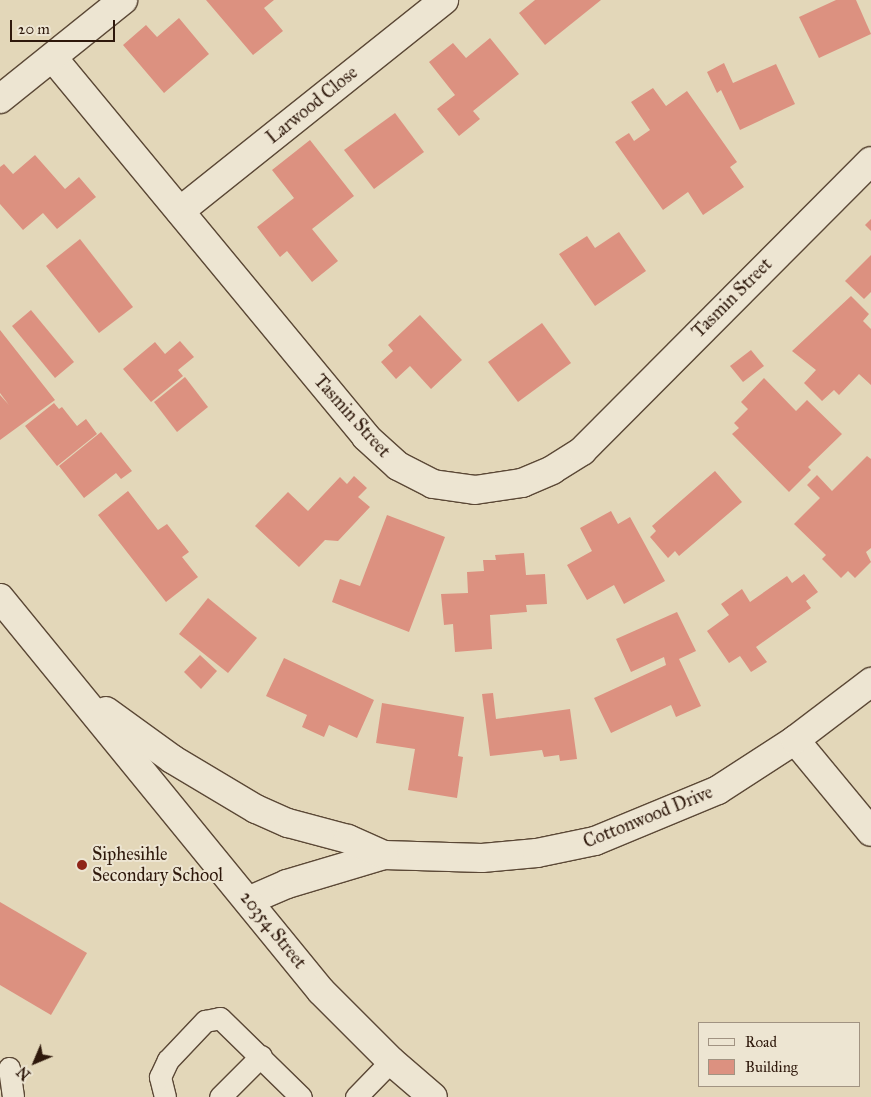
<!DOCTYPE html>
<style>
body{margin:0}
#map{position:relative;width:871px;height:1097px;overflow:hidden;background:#e3d7b9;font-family:"IM FELL Great Primer",serif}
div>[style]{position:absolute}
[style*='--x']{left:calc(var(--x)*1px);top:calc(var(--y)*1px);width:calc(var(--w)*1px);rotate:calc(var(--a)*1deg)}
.building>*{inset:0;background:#dc9180}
.roads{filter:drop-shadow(1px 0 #5b4836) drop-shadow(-1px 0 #5b4836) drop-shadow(0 1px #5b4836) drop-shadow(0 -1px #5b4836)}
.lane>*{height:21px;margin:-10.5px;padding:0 10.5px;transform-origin:10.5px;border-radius:10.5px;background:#ede5d2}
.street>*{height:28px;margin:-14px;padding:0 14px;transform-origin:14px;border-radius:14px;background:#ede5d2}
.secondary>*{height:28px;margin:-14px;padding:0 14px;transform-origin:14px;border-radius:14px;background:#ede5d2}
.dots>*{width:14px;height:14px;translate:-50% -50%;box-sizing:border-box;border:2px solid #ede5d2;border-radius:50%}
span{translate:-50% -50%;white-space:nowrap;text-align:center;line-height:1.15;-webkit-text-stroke:4px #ede5d2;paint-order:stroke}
.street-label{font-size:18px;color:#2e180b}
.poi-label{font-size:18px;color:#2e180b}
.left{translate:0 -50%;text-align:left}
.legend{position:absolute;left:698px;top:1022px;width:162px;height:65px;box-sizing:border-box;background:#ede5d2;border:1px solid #a19382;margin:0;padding:6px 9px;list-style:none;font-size:15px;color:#2e180b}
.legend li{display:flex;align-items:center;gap:10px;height:25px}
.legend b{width:25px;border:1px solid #a19382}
.north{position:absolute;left:10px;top:1037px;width:50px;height:50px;-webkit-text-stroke:4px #ede5d2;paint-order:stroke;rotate:225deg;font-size:14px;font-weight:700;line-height:20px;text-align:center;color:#2e180b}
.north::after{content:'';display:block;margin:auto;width:18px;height:22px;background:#2e180b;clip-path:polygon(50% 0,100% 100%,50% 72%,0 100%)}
.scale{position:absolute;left:10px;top:20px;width:105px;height:22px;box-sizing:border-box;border:2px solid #2e180b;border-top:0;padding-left:6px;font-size:15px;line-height:18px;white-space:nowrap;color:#2e180b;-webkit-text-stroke:4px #ede5d2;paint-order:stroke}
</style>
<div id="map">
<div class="building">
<i style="clip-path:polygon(206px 0,274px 0,264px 8px,283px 31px,253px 55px)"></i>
<i style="clip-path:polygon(535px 0,601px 0,545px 45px,519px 13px)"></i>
<i style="clip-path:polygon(836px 0,856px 0,871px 34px,819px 58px,799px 17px)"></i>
<i style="clip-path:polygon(179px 18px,209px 54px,164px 93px,123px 45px,146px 25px,157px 37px)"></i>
<i style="clip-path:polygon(490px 38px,519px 74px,473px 111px,480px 119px,459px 136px,437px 109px,455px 95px,429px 62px,453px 43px,466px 58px)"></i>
<i style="clip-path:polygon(724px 63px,733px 83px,776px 64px,795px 104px,740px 130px,721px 90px,717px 93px,707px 72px)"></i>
<i style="clip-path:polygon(653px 88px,666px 106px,687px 91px,737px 162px,730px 167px,744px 187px,703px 215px,688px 192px,663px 210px,615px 142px,629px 133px,634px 141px,650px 130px,631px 102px)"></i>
<i style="clip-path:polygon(395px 113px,424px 152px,374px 189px,344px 150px)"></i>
<i style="clip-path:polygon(310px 140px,354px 196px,312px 229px,338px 261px,312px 282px,287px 251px,280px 257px,257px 227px,294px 198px,272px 170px)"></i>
<i style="clip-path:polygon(35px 155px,65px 189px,79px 177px,96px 197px,57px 229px,43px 213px,23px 230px,0 204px,0 167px,4px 164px,13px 174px)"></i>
<i style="clip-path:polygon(871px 219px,871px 231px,865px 225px)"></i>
<i style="clip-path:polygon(619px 232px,646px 271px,595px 306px,559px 254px,587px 236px,595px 248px)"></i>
<i style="clip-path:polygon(80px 239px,133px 307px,99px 333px,46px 266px)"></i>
<i style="clip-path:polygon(871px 255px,871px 292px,864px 299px,845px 281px)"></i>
<i style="clip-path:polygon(851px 296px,869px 314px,863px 321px,871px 329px,871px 385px,859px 374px,839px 395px,834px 390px,822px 401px,804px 383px,816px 370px,792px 351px)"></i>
<i style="clip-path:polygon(31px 310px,74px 362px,55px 378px,12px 326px)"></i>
<i style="clip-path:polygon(420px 315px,462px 360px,431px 389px,410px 366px,396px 379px,381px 362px,393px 351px,388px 345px)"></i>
<i style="clip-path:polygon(542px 323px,571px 363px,518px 402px,488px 362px)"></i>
<i style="clip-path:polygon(0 330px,55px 400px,0 440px,0 395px,9px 405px,0 393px)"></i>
<i style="clip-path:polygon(180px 341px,194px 357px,178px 370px,183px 376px,151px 402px,123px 369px,155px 342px,165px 354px)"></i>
<i style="clip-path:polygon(751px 350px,764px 366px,743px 382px,730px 366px)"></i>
<i style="clip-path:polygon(185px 377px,208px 407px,177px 432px,154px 402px)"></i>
<i style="clip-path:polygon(764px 378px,796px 411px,807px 400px,842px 434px,808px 467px,811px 470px,789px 492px,732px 434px,739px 428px,734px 423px,748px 409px,741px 402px)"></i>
<i style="clip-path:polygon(54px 403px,59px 409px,62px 407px,77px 426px,86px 419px,97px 434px,57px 466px,25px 426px)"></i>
<i style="clip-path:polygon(101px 432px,132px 471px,121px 479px,116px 473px,84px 498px,59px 466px)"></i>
<i style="clip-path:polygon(867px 456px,871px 459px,871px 548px,866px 552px,871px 562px,855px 578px,848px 571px,841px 578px,822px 559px,826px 555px,794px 524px,820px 498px,807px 485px,817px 475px,832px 491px)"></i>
<i style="clip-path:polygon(715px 471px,742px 502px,679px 556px,675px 551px,668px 558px,650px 537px,656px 531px,652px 526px)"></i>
<i style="clip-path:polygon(354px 476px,367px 488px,358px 497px,370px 507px,338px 541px,325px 540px,299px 567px,255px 526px,288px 492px,308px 511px,340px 477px,347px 484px)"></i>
<i style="clip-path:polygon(128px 491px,158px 530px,167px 524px,189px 552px,182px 557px,198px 577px,166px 602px,98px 515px)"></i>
<i style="clip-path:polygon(611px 511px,618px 524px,630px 517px,665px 581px,624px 604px,614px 585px,587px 600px,567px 565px,592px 551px,580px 528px)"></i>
<i style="clip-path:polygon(387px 515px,445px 537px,409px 632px,332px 602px,340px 579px,360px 586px)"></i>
<i style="clip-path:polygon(524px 553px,526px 575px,545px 574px,547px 604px,526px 605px,527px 612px,490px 615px,492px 649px,455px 652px,453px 624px,444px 625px,441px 594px,468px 593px,467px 572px,484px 571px,483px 560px,496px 560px,495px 555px)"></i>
<i style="clip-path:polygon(804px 574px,818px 592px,806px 601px,811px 608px,756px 647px,767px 662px,751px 672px,740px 656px,729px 663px,707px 631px,729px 615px,721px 604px,742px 589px,750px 602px,787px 576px,792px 583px)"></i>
<i style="clip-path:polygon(208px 598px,257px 638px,228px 673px,179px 634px)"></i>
<i style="clip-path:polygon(677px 612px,696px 651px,679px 659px,701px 706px,676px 717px,671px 705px,611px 733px,594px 698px,666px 665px,664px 657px,631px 672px,616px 639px)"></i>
<i style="clip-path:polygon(200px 655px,217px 671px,201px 689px,184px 672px)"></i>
<i style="clip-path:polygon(284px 658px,374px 700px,357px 738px,329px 725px,324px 737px,302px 727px,307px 715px,266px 696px)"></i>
<i style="clip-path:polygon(493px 693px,496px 719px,570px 709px,577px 759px,560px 761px,559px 755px,544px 757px,542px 750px,490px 756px,482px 694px)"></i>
<i style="clip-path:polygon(382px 703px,464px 717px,458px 756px,463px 757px,457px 798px,408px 790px,415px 749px,376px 743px)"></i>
<i style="clip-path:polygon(0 902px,87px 953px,51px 1015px,0 985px)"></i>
</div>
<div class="roads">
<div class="lane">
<i style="--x:9;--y:1068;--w:29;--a:82"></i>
<i style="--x:165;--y:1097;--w:21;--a:-104"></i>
<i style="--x:160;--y:1077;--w:19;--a:-65"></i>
<i style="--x:168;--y:1060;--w:54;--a:-46.5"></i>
<i style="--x:205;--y:1021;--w:15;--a:-11"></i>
<i style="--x:220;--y:1018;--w:113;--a:44.3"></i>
<i style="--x:220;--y:1097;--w:58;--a:-45"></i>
<i style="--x:356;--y:1097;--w:50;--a:-45.8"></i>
</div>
<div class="street">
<i style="--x:53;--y:58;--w:492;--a:50.4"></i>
<i style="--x:366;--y:437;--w:43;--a:42.2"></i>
<i style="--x:398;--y:466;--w:39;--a:27"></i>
<i style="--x:433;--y:484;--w:42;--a:8.1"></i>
<i style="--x:475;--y:490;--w:48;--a:-8.5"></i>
<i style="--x:522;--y:483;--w:33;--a:-23"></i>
<i style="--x:552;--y:470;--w:36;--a:-32"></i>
<i style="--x:582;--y:451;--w:409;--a:-45.1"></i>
<i style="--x:0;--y:99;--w:158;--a:-38.8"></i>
<i style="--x:180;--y:211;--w:338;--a:-38.6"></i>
<i style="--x:795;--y:740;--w:119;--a:50.4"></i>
<i style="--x:250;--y:900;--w:40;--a:-23.4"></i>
<i style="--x:287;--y:884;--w:101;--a:-16.6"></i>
<i style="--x:384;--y:855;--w:98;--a:1.8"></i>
<i style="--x:482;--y:858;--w:55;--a:-5.2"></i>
<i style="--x:537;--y:853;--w:59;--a:-11.7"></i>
<i style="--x:595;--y:841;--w:133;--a:-22.5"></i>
<i style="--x:718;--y:790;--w:92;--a:-33"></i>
<i style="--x:795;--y:740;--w:96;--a:-37.3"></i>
</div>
<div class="secondary">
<i style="--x:0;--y:598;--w:507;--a:50.76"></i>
<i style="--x:321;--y:991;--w:99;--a:45"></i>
<i style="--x:391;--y:1061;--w:55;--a:40.6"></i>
<i style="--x:106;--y:711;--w:82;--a:36"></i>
<i style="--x:172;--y:759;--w:98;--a:30.8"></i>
<i style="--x:256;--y:809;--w:35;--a:24"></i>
<i style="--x:288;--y:823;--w:62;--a:14.9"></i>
<i style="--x:348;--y:839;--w:39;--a:24"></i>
</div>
</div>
<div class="dots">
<i style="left:82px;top:865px;background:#8f2418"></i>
</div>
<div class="street-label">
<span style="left:312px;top:105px;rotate:-39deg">Larwood Close</span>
<span style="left:732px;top:298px;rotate:-45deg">Tasmin Street</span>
<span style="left:352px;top:416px;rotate:48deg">Tasmin Street</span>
<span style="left:648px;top:817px;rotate:-22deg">Cottonwood Drive</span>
<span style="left:273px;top:930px;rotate:51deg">20354 Street</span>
</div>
<div class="poi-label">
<span class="left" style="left:92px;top:865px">Siphesihle<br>Secondary School</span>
</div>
<ul class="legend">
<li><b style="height:6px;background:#ede5d2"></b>Road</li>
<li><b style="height:14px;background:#dc9180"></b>Building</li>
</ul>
<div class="north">N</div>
<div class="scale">20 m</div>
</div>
